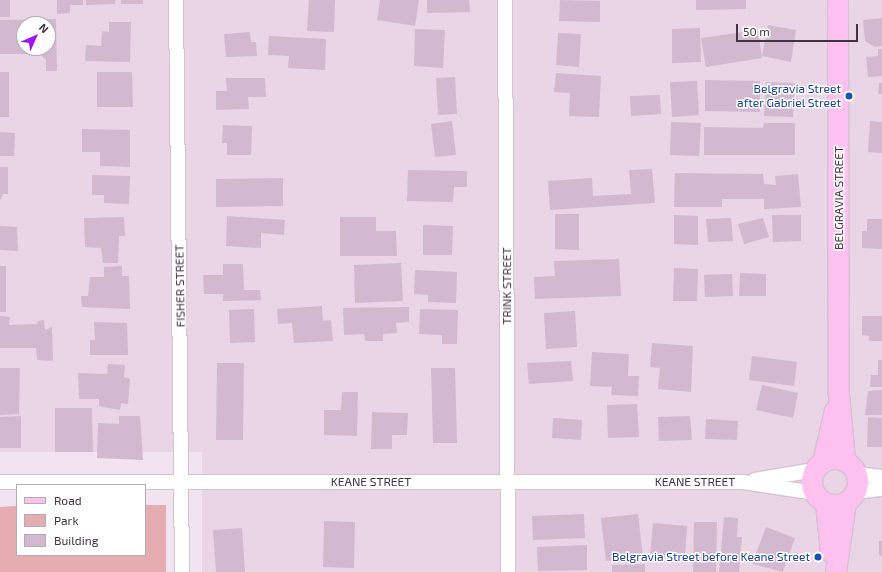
<!DOCTYPE html>
<style>
body{margin:0}
#map{position:relative;width:882px;height:572px;overflow:hidden;background:#f1e3ef;font-family:"Exo 2",sans-serif}
div>[style]{position:absolute}
[style*='--x']{left:calc(var(--x)*1px);top:calc(var(--y)*1px);width:calc(var(--w)*1px);rotate:calc(var(--a)*1deg)}
.residential>*{inset:0;background:#e9d5e6}
.green>*{inset:0;background:#e5acb1}
.building>*{inset:0;background:#d2b9d0}
.roads{filter:drop-shadow(1px 0 #d7c0d4) drop-shadow(-1px 0 #d7c0d4) drop-shadow(0 1px #d7c0d4) drop-shadow(0 -1px #d7c0d4)}
.street>*{height:14px;margin:-7px;padding:0 7px;transform-origin:7px;border-radius:7px;background:#fff}
.secondary>*{height:20px;margin:-10px;padding:0 10px;transform-origin:10px;border-radius:10px;background:#fdc1f0}
.secondary>.ring{margin:-10px;padding:0;box-sizing:content-box;background:none;border:20px solid #fdc1f0;border-radius:50%}
.dots>*{width:11px;height:11px;translate:-50% -50%;box-sizing:border-box;border:2px solid #fff;border-radius:50%}
span{translate:-50% -50%;white-space:nowrap;text-align:center;line-height:1.15;-webkit-text-stroke:3px #fff;paint-order:stroke}
.transit-label{font-size:12px;color:#164399}
.right{translate:-100% -50%;text-align:right}
.street-label{font-size:12px;color:#423341}
.legend{position:absolute;left:16px;top:484px;width:130px;height:72px;box-sizing:border-box;background:#fff;border:1px solid #b3adb3;margin:0;padding:5px 7px;list-style:none;font-size:12px;color:#423341}
.legend li{display:flex;align-items:center;gap:8px;height:20px}
.legend b{width:20px;border:1px solid #b3adb3}
.north{position:absolute;left:16px;top:16px;width:40px;height:40px;box-sizing:border-box;background:#fff;border:1px solid #b3adb3;border-radius:50%;rotate:45deg;font-size:11px;font-weight:700;line-height:16px;text-align:center;color:#423341}
.north::after{content:'';display:block;margin:auto;width:14px;height:18px;background:#9c17f4;clip-path:polygon(50% 0,100% 100%,50% 72%,0 100%)}
.scale{position:absolute;left:736px;top:24px;width:122px;height:18px;box-sizing:border-box;border:2px solid #423341;border-top:0;padding-left:5px;font-size:12px;line-height:14px;white-space:nowrap;color:#423341;-webkit-text-stroke:3px #fff;paint-order:stroke}
</style>
<div id="map">
<div class="residential">
<i style="clip-path:polygon(evenodd,0 0,882px 0,882px 572px,202px 572px,202px 452px,0 452px,0 0,24px 24px,48px 24px,48px 48px,24px 48px,24px 24px)"></i>
</div>
<div class="green">
<i style="clip-path:polygon(145px 505px,166px 505px,166px 572px,0 572px,0 507px,17px 506px,17px 555px,145px 555px)"></i>
</div>
<div class="building">
<i style="clip-path:polygon(0 0,10px 0,10px 17px,0 17px)"></i>
<i style="clip-path:polygon(57px 0,83px 0,83px 5px,70px 5px,70px 13px,57px 14px)"></i>
<i style="clip-path:polygon(86px 0,115px 0,115px 4px,86px 5px)"></i>
<i style="clip-path:polygon(121px 0,143px 0,143px 4px,121px 4px)"></i>
<i style="clip-path:polygon(309px 0,335px 0,334px 32px,307px 31px)"></i>
<i style="clip-path:polygon(380px 0,419px 0,415px 26px,377px 20px)"></i>
<i style="clip-path:polygon(427px 0,469px 0,470px 12px,427px 13px)"></i>
<i style="clip-path:polygon(560px 0,600px 1px,600px 22px,559px 21px)"></i>
<i style="clip-path:polygon(696px 0,746px 0,746px 9px,696px 10px)"></i>
<i style="clip-path:polygon(882px 18px,882px 46px,875px 47px,865px 41px,863px 20px)"></i>
<i style="clip-path:polygon(evenodd,56px 19px,57px 71px,46px 71px,46px 60px,40px 54px,0 54px,0 20px,56px 19px,24px 24px,48px 24px,48px 48px,24px 48px,24px 24px)"></i>
<i style="clip-path:polygon(109px 22px,131px 22px,130px 62px,85px 61px,86px 45px,101px 46px,102px 31px,109px 32px)"></i>
<i style="clip-path:polygon(768px 25px,796px 30px,791px 62px,762px 56px)"></i>
<i style="clip-path:polygon(700px 28px,701px 62px,672px 63px,672px 29px)"></i>
<i style="clip-path:polygon(415px 29px,445px 30px,443px 68px,414px 66px)"></i>
<i style="clip-path:polygon(758px 30px,762px 58px,706px 67px,701px 38px)"></i>
<i style="clip-path:polygon(250px 32px,251px 42px,256px 42px,257px 56px,226px 57px,224px 34px)"></i>
<i style="clip-path:polygon(558px 33px,581px 34px,579px 67px,556px 65px)"></i>
<i style="clip-path:polygon(269px 36px,326px 39px,325px 70px,288px 68px,289px 56px,268px 55px)"></i>
<i style="clip-path:polygon(878px 49px,882px 49px,882px 76px,868px 77px,866px 57px,878px 56px)"></i>
<i style="clip-path:polygon(0 72px,9px 72px,9px 117px,0 117px)"></i>
<i style="clip-path:polygon(97px 72px,132px 72px,133px 107px,97px 107px)"></i>
<i style="clip-path:polygon(556px 73px,601px 76px,599px 117px,569px 116px,570px 93px,554px 92px)"></i>
<i style="clip-path:polygon(455px 77px,457px 114px,438px 115px,436px 78px)"></i>
<i style="clip-path:polygon(226px 78px,265px 78px,266px 97px,248px 97px,249px 109px,216px 110px,216px 91px,227px 91px)"></i>
<i style="clip-path:polygon(705px 80px,760px 81px,760px 112px,705px 111px)"></i>
<i style="clip-path:polygon(697px 81px,699px 115px,672px 117px,670px 82px)"></i>
<i style="clip-path:polygon(766px 82px,795px 83px,793px 117px,764px 116px)"></i>
<i style="clip-path:polygon(879px 83px,882px 83px,882px 94px,878px 94px)"></i>
<i style="clip-path:polygon(660px 95px,661px 114px,631px 116px,630px 96px)"></i>
<i style="clip-path:polygon(452px 121px,456px 155px,435px 157px,431px 124px)"></i>
<i style="clip-path:polygon(870px 121px,882px 122px,882px 153px,868px 152px)"></i>
<i style="clip-path:polygon(671px 122px,701px 123px,699px 156px,670px 155px)"></i>
<i style="clip-path:polygon(764px 123px,795px 123px,795px 155px,704px 155px,704px 127px,763px 128px)"></i>
<i style="clip-path:polygon(223px 125px,252px 126px,251px 155px,227px 155px,227px 143px,222px 143px)"></i>
<i style="clip-path:polygon(82px 129px,130px 130px,130px 167px,100px 166px,100px 152px,82px 152px)"></i>
<i style="clip-path:polygon(0 132px,15px 133px,14px 156px,0 156px)"></i>
<i style="clip-path:polygon(0 167px,8px 167px,8px 194px,3px 194px,0 201px)"></i>
<i style="clip-path:polygon(652px 169px,655px 203px,550px 210px,548px 181px,592px 178px,593px 196px,631px 194px,629px 170px)"></i>
<i style="clip-path:polygon(408px 170px,467px 171px,467px 187px,454px 187px,453px 202px,407px 201px)"></i>
<i style="clip-path:polygon(675px 173px,763px 174px,764px 184px,776px 185px,775px 176px,798px 174px,801px 207px,764px 209px,764px 199px,722px 199px,722px 207px,674px 207px)"></i>
<i style="clip-path:polygon(92px 175px,130px 176px,129px 204px,104px 203px,104px 195px,92px 195px)"></i>
<i style="clip-path:polygon(283px 178px,283px 206px,216px 207px,216px 179px)"></i>
<i style="clip-path:polygon(555px 214px,579px 214px,579px 250px,555px 249px)"></i>
<i style="clip-path:polygon(674px 215px,698px 216px,698px 245px,674px 244px)"></i>
<i style="clip-path:polygon(772px 215px,801px 215px,801px 241px,773px 242px)"></i>
<i style="clip-path:polygon(227px 216px,285px 220px,284px 235px,261px 233px,261px 248px,226px 246px)"></i>
<i style="clip-path:polygon(124px 217px,125px 236px,119px 236px,118px 263px,103px 263px,101px 248px,85px 247px,84px 218px)"></i>
<i style="clip-path:polygon(340px 217px,376px 217px,376px 231px,396px 231px,397px 256px,340px 256px)"></i>
<i style="clip-path:polygon(731px 218px,733px 241px,708px 242px,706px 219px)"></i>
<i style="clip-path:polygon(763px 218px,769px 237px,744px 244px,738px 224px)"></i>
<i style="clip-path:polygon(867px 219px,882px 219px,882px 249px,862px 248px,862px 231px,867px 231px)"></i>
<i style="clip-path:polygon(423px 225px,453px 226px,452px 255px,423px 255px)"></i>
<i style="clip-path:polygon(0 226px,17px 227px,18px 251px,0 250px)"></i>
<i style="clip-path:polygon(619px 259px,621px 296px,535px 299px,534px 277px,555px 276px,554px 261px)"></i>
<i style="clip-path:polygon(401px 263px,403px 301px,355px 303px,354px 265px)"></i>
<i style="clip-path:polygon(223px 264px,243px 264px,244px 290px,260px 290px,261px 300px,223px 301px,223px 294px,204px 294px,203px 275px,223px 275px)"></i>
<i style="clip-path:polygon(0 266px,6px 266px,6px 312px,0 312px)"></i>
<i style="clip-path:polygon(122px 266px,122px 276px,129px 276px,130px 309px,82px 307px,81px 296px,88px 296px,90px 277px,104px 277px,104px 267px)"></i>
<i style="clip-path:polygon(674px 268px,698px 269px,697px 301px,673px 301px)"></i>
<i style="clip-path:polygon(415px 270px,457px 272px,456px 303px,428px 302px,428px 295px,414px 294px)"></i>
<i style="clip-path:polygon(740px 273px,766px 274px,766px 296px,739px 296px)"></i>
<i style="clip-path:polygon(732px 274px,733px 296px,705px 297px,704px 275px)"></i>
<i style="clip-path:polygon(322px 306px,323px 321px,331px 320px,333px 341px,294px 343px,292px 323px,278px 324px,277px 309px)"></i>
<i style="clip-path:polygon(409px 307px,409px 322px,396px 323px,397px 333px,383px 334px,383px 341px,365px 341px,364px 334px,344px 335px,343px 308px)"></i>
<i style="clip-path:polygon(254px 309px,255px 342px,230px 343px,229px 310px)"></i>
<i style="clip-path:polygon(420px 309px,458px 310px,457px 344px,442px 344px,442px 335px,419px 334px)"></i>
<i style="clip-path:polygon(575px 311px,577px 347px,546px 349px,544px 313px)"></i>
<i style="clip-path:polygon(0 316px,10px 317px,9px 325px,37px 324px,38px 321px,44px 320px,45px 330px,52px 327px,53px 361px,37px 360px,36px 348px,0 348px)"></i>
<i style="clip-path:polygon(862px 316px,882px 316px,882px 341px,869px 341px,869px 336px,862px 335px)"></i>
<i style="clip-path:polygon(94px 322px,127px 323px,128px 355px,90px 355px,90px 340px,95px 340px)"></i>
<i style="clip-path:polygon(652px 343px,693px 346px,691px 392px,658px 389px,660px 368px,650px 367px)"></i>
<i style="clip-path:polygon(592px 352px,629px 354px,628px 376px,639px 376px,638px 396px,611px 395px,612px 387px,590px 386px)"></i>
<i style="clip-path:polygon(752px 356px,797px 362px,794px 386px,749px 380px)"></i>
<i style="clip-path:polygon(878px 360px,882px 360px,882px 387px,870px 387px,871px 375px,878px 375px)"></i>
<i style="clip-path:polygon(571px 361px,573px 381px,529px 384px,527px 363px)"></i>
<i style="clip-path:polygon(217px 363px,244px 363px,243px 440px,216px 440px)"></i>
<i style="clip-path:polygon(108px 364px,125px 365px,124px 377px,130px 379px,128px 404px,121px 403px,120px 410px,99px 406px,99px 399px,79px 399px,78px 373px,107px 374px)"></i>
<i style="clip-path:polygon(0 368px,20px 368px,19px 414px,0 415px)"></i>
<i style="clip-path:polygon(431px 368px,455px 368px,457px 443px,433px 443px)"></i>
<i style="clip-path:polygon(762px 385px,798px 393px,793px 418px,756px 410px)"></i>
<i style="clip-path:polygon(882px 390px,882px 415px,865px 415px,868px 391px)"></i>
<i style="clip-path:polygon(342px 392px,358px 392px,357px 436px,324px 435px,324px 410px,341px 410px)"></i>
<i style="clip-path:polygon(637px 404px,639px 437px,608px 438px,607px 405px)"></i>
<i style="clip-path:polygon(55px 408px,92px 408px,93px 452px,55px 452px)"></i>
<i style="clip-path:polygon(372px 412px,408px 413px,407px 435px,392px 435px,392px 449px,371px 449px)"></i>
<i style="clip-path:polygon(21px 416px,21px 448px,0 448px,0 417px)"></i>
<i style="clip-path:polygon(119px 416px,140px 416px,143px 460px,97px 458px,98px 423px,119px 424px)"></i>
<i style="clip-path:polygon(690px 416px,692px 440px,659px 441px,658px 417px)"></i>
<i style="clip-path:polygon(868px 417px,882px 418px,882px 447px,867px 447px)"></i>
<i style="clip-path:polygon(553px 418px,582px 420px,581px 440px,552px 438px)"></i>
<i style="clip-path:polygon(706px 419px,738px 421px,737px 440px,705px 439px)"></i>
<i style="clip-path:polygon(584px 514px,585px 538px,533px 540px,532px 516px)"></i>
<i style="clip-path:polygon(638px 514px,643px 557px,606px 561px,601px 518px)"></i>
<i style="clip-path:polygon(724px 517px,738px 518px,737px 537px,742px 537px,739px 572px,719px 572px)"></i>
<i style="clip-path:polygon(324px 521px,355px 522px,354px 568px,323px 567px)"></i>
<i style="clip-path:polygon(694px 522px,717px 522px,716px 572px,693px 572px)"></i>
<i style="clip-path:polygon(653px 523px,687px 526px,685px 558px,650px 555px)"></i>
<i style="clip-path:polygon(766px 527px,795px 538px,783px 572px,752px 564px)"></i>
<i style="clip-path:polygon(242px 528px,245px 572px,216px 572px,213px 530px)"></i>
<i style="clip-path:polygon(879px 541px,882px 541px,882px 556px,879px 555px)"></i>
<i style="clip-path:polygon(587px 545px,587px 570px,538px 571px,537px 547px)"></i>
<i style="clip-path:polygon(645px 564px,645px 572px,612px 572px,612px 565px)"></i>
</div>
<div class="roads">
<div class="street">
<i style="--x:176;--y:0;--w:572;--a:89.4"></i>
<i style="--x:505;--y:0;--w:572;--a:89.7"></i>
<i style="--x:857;--y:474;--w:25;--a:7"></i>
<i style="--x:755;--y:480;--w:60;--a:-9.6"></i>
<i style="--x:0;--y:482;--w:743;--a:0"></i>
<i style="--x:743;--y:482;--w:73;--a:8.7"></i>
<i style="--x:856;--y:492;--w:26;--a:-7"></i>
</div>
<div class="secondary">
<i style="--x:838;--y:0;--w:395;--a:89.9"></i>
<i style="--x:839;--y:395;--w:65;--a:84.7"></i>
<i class="ring" style="left:812px;top:459px;width:26px;height:26px"></i>
<i style="--x:823;--y:462;--w:52;--a:-76.8"></i>
<i style="--x:826;--y:504;--w:48;--a:84.1"></i>
<i style="--x:836;--y:572;--w:70;--a:-81.8"></i>
</div>
</div>
<div class="dots">
<i style="left:849px;top:96px;background:#1a4fb4"></i>
<i style="left:818px;top:557px;background:#1a4fb4"></i>
</div>
<div class="transit-label">
<span class="right" style="left:841px;top:96px">Belgravia Street<br>after Gabriel Street</span>
<span class="right" style="left:810px;top:557px">Belgravia Street before Keane Street</span>
</div>
<div class="street-label">
<span style="left:839px;top:198px;rotate:-90deg">BELGRAVIA STREET</span>
<span style="left:180px;top:286px;rotate:-91deg">FISHER STREET</span>
<span style="left:507px;top:286px;rotate:-90deg">TRINK STREET</span>
<span style="left:371px;top:482px">KEANE STREET</span>
<span style="left:695px;top:482px">KEANE STREET</span>
</div>
<ul class="legend">
<li><b style="height:5px;background:#fdc1f0"></b>Road</li>
<li><b style="height:11px;background:#e5acb1"></b>Park</li>
<li><b style="height:11px;background:#d2b9d0"></b>Building</li>
</ul>
<div class="north">N</div>
<div class="scale">50 m</div>
</div>
